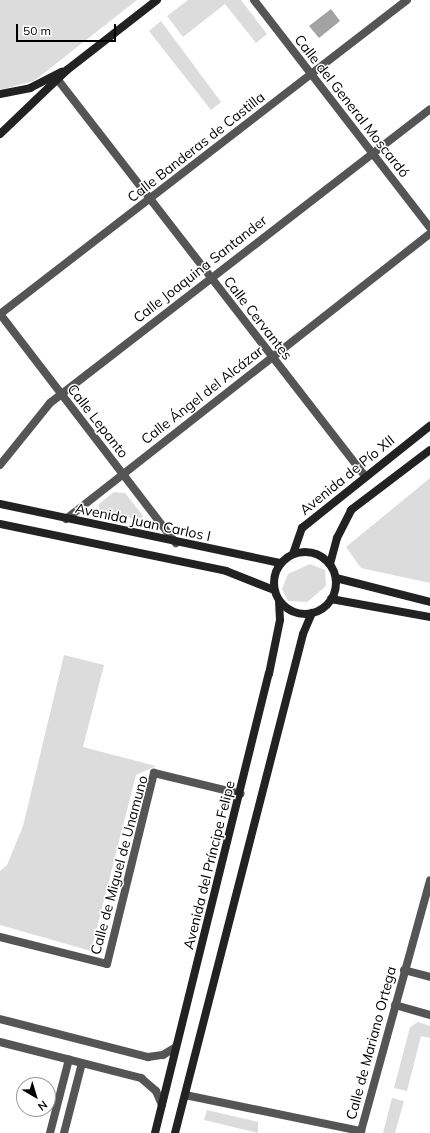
<!DOCTYPE html>
<meta charset="utf-8">
<style>
body{margin:0}
#map{position:relative;width:430px;height:1133px;overflow:hidden;background:#fff;font-family:Mulish,sans-serif}
div>[style]{position:absolute}
[style*='--x']{left:calc(var(--x)*1px);top:calc(var(--y)*1px);width:calc(var(--w)*1px);rotate:calc(var(--a)*1deg)}
.green>*{inset:0;background:#dcdcdc}
.water>*{inset:0;background:#a3a3a3}
.street>*{height:8px;margin:-4px;padding:0 4px;transform-origin:4px;border-radius:4px;background:#555}
.secondary>*{height:8px;margin:-4px;padding:0 4px;transform-origin:4px;border-radius:4px;background:#222}
.secondary>.ring{margin:-4px;padding:0;box-sizing:content-box;background:none;border:8px solid #222;border-radius:50%}
span{translate:-50% -50%;white-space:nowrap;text-align:center;line-height:1.15;-webkit-text-stroke:3px #fff;paint-order:stroke}
.street-label{font-size:14px;color:#000}
.north{position:absolute;left:16px;top:1077px;width:40px;height:40px;box-sizing:border-box;background:#fff;border:1px solid #999;border-radius:50%;rotate:142deg;font-size:11px;font-weight:700;line-height:16px;text-align:center;color:#000}
.north::after{content:'';display:block;margin:auto;width:14px;height:18px;background:#000;clip-path:polygon(50% 0,100% 100%,50% 72%,0 100%)}
.scale{position:absolute;left:16px;top:24px;width:100px;height:18px;box-sizing:border-box;border:2px solid #000;border-top:0;padding-left:5px;font-size:12px;line-height:14px;white-space:nowrap;color:#000;-webkit-text-stroke:3px #fff;paint-order:stroke}
</style>
<div id="map">
<div class="green">
<i style="clip-path:polygon(0 0,137px 0,34px 81px,3px 89px,0 89px)"></i>
<i style="clip-path:polygon(188px 0,241px 0,267px 34px,256px 43px,225px 4px,183px 37px,167px 16px)"></i>
<i style="clip-path:polygon(161px 21px,221px 102px,211px 110px,149px 31px)"></i>
<i style="clip-path:polygon(430px 478px,430px 583px,361px 568px,346px 547px)"></i>
<i style="clip-path:polygon(114px 492px,125px 493px,143px 516px,140px 519px,98px 513px,99px 504px)"></i>
<i style="clip-path:polygon(310px 564px,325px 570px,326px 586px,307px 602px,288px 601px,282px 589px,288px 574px)"></i>
<i style="clip-path:polygon(64px 655px,104px 665px,83px 747px,156px 766px,136px 775px,91px 951px,0 925px,0 871px,7px 865px,23px 826px)"></i>
<i style="clip-path:polygon(418px 1022px,430px 1026px,430px 1038px,421px 1036px,407px 1091px,394px 1088px,410px 1027px)"></i>
<i style="clip-path:polygon(392px 1098px,404px 1101px,395px 1133px,383px 1133px)"></i>
<i style="clip-path:polygon(207px 1110px,258px 1122px,258px 1133px,204px 1120px)"></i>
</div>
<div class="water">
<i style="clip-path:polygon(331px 9px,340px 21px,319px 38px,309px 26px)"></i>
</div>
<div class="street">
<i style="--x:254;--y:0;--w:288;--a:52.3"></i>
<i style="--x:58;--y:80;--w:501;--a:52.22"></i>
<i style="--x:0;--y:314;--w:514;--a:-37.65"></i>
<i style="--x:0;--y:314;--w:289;--a:52.5"></i>
<i style="--x:0;--y:465;--w:80;--a:-51.1"></i>
<i style="--x:50;--y:403;--w:480;--a:-37.7"></i>
<i style="--x:66;--y:519;--w:462;--a:-38.1"></i>
<i style="--x:0;--y:937;--w:110;--a:14.2"></i>
<i style="--x:107;--y:964;--w:197;--a:-76.2"></i>
<i style="--x:154;--y:773;--w:89;--a:13.6"></i>
<i style="--x:404;--y:970;--w:27;--a:15"></i>
<i style="--x:395;--y:1005;--w:36;--a:16"></i>
<i style="--x:0;--y:1019;--w:153;--a:14.4"></i>
<i style="--x:148;--y:1057;--w:15;--a:-8"></i>
<i style="--x:163;--y:1055;--w:15;--a:-32"></i>
<i style="--x:0;--y:1042;--w:146;--a:14.3"></i>
<i style="--x:141;--y:1078;--w:20;--a:41"></i>
<i style="--x:156;--y:1091;--w:15;--a:67"></i>
<i style="--x:185;--y:1095;--w:180;--a:11.6"></i>
<i style="--x:361;--y:1131;--w:260;--a:-74.6"></i>
<i style="--x:50;--y:1133;--w:76;--a:-75.6"></i>
<i style="--x:64;--y:1133;--w:72;--a:-75.6"></i>
</div>
<div class="secondary">
<i style="--x:0;--y:94;--w:31;--a:-11"></i>
<i style="--x:30;--y:88;--w:36;--a:-27"></i>
<i style="--x:0;--y:134;--w:93;--a:-43.7"></i>
<i style="--x:67;--y:70;--w:114;--a:-37.9"></i>
<i style="--x:0;--y:504;--w:286;--a:11.9"></i>
<i style="--x:0;--y:524;--w:231;--a:11.7"></i>
<i style="--x:226;--y:571;--w:52;--a:21.6"></i>
<i class="ring" style="left:274px;top:552px;width:54px;height:54px"></i>
<i style="--x:293;--y:554;--w:28;--a:-71"></i>
<i style="--x:302;--y:528;--w:164;--a:-38.6"></i>
<i style="--x:330;--y:564;--w:27;--a:-75"></i>
<i style="--x:337;--y:538;--w:31;--a:-63"></i>
<i style="--x:351;--y:510;--w:99;--a:-37.2"></i>
<i style="--x:336;--y:578;--w:97;--a:14.3"></i>
<i style="--x:331;--y:599;--w:101;--a:10.3"></i>
<i style="--x:155;--y:1133;--w:473;--a:-76.1"></i>
<i style="--x:269;--y:674;--w:55;--a:-78.5"></i>
<i style="--x:280;--y:620;--w:19;--a:-93"></i>
<i style="--x:175;--y:1133;--w:515;--a:-75.61"></i>
<i style="--x:303;--y:634;--w:23;--a:-67"></i>
</div>
<div class="street-label">
<span style="left:352px;top:106px;rotate:52deg">Calle del General Moscardó</span>
<span style="left:196px;top:147px;rotate:-38deg">Calle Banderas de Castilla</span>
<span style="left:200px;top:269px;rotate:-38deg">Calle Joaquina Santander</span>
<span style="left:258px;top:318px;rotate:52deg">Calle Cervantes</span>
<span style="left:202px;top:395px;rotate:-38deg">Calle Ángel del Alcázar</span>
<span style="left:98px;top:421px;rotate:52deg">Calle Lepanto</span>
<span style="left:347px;top:475px;rotate:-39deg">Avenida de Pío XII</span>
<span style="left:143px;top:522px;rotate:12deg">Avenida Juan Carlos I</span>
<span style="left:119px;top:865px;rotate:-75deg">Calle de Miguel de Unamuno</span>
<span style="left:209px;top:865px;rotate:-76deg">Avenida del Príncipe Felipe</span>
<span style="left:371px;top:1043px;rotate:-75deg">Calle de Mariano Ortega</span>
</div>
<div class="north">N</div>
<div class="scale">50 m</div>
</div>
